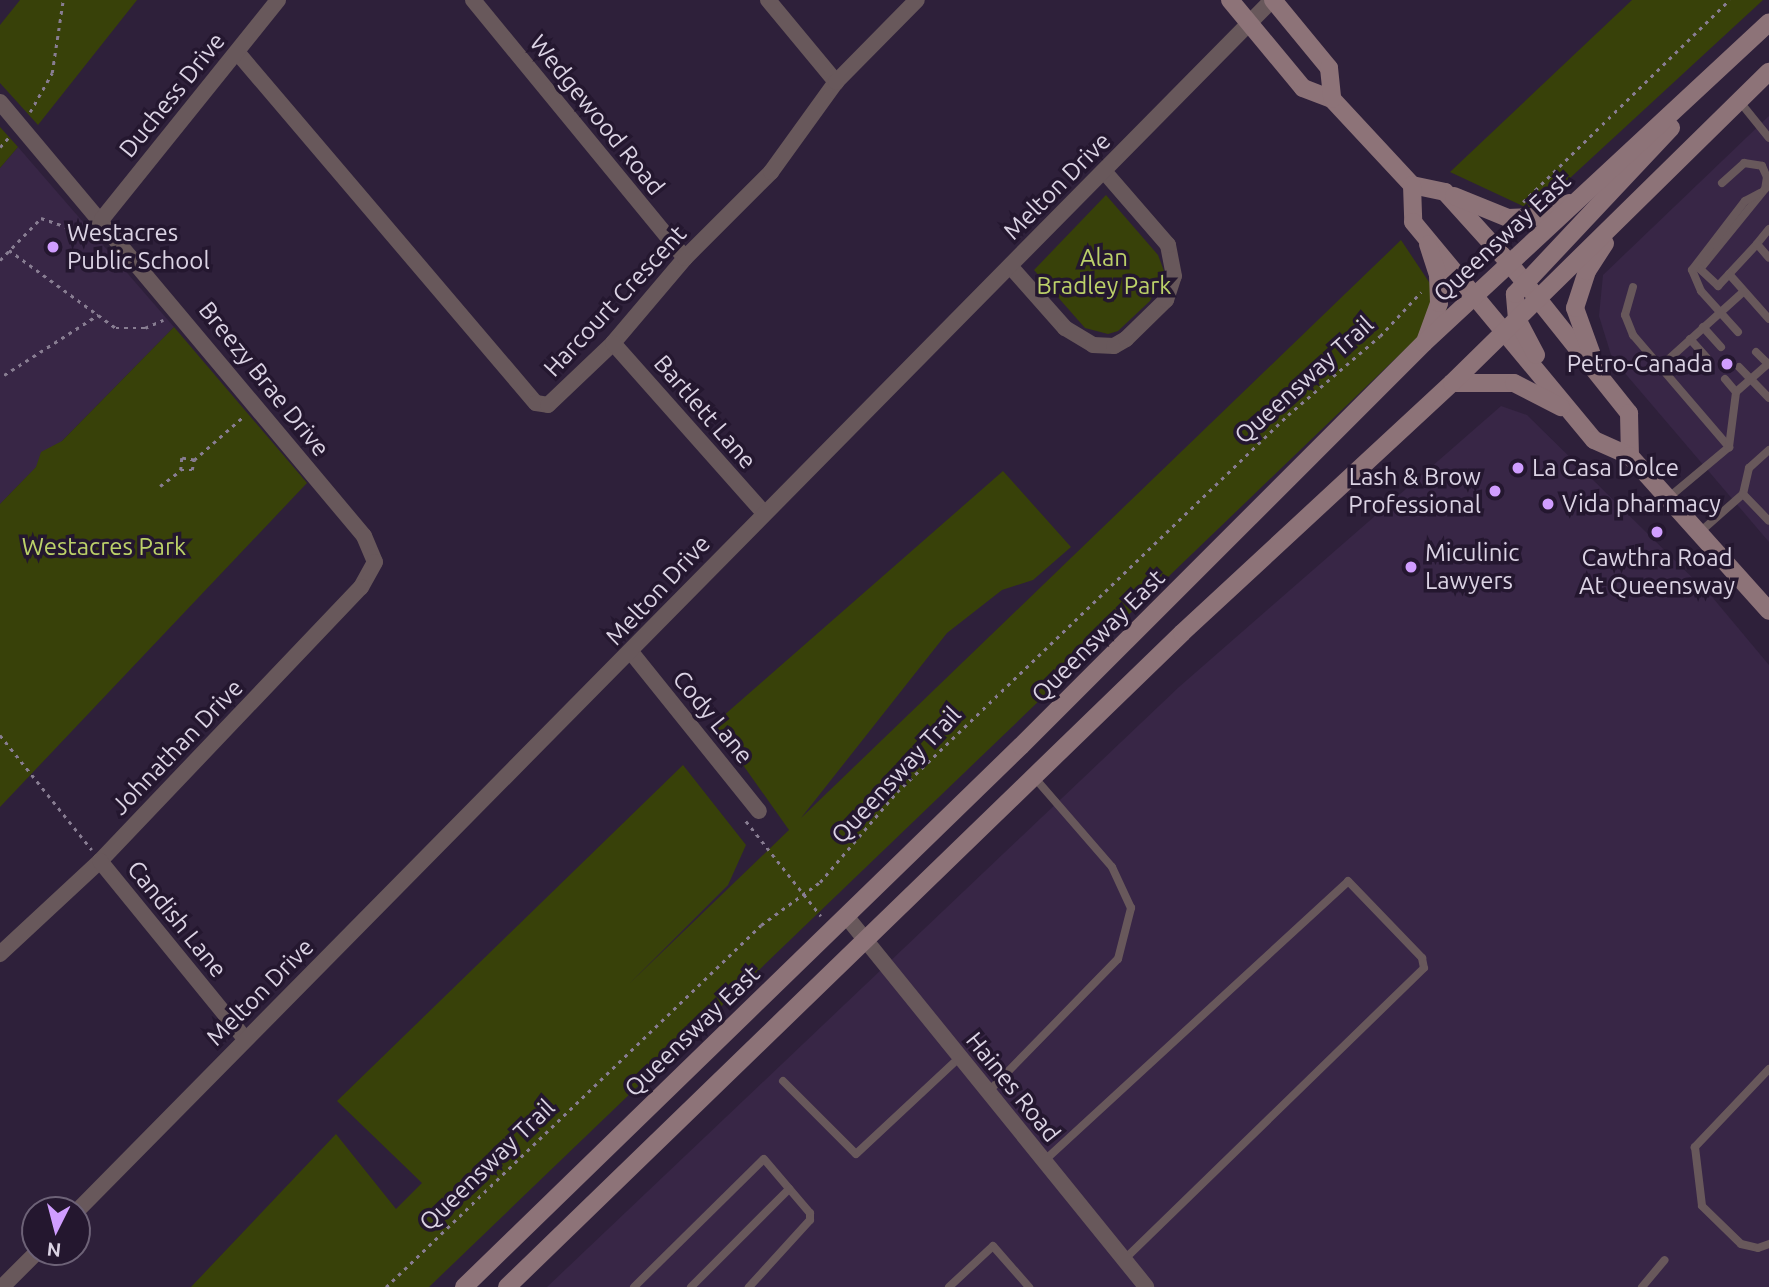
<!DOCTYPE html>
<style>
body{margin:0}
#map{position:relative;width:1769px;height:1287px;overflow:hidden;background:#2e203a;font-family:Ubuntu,sans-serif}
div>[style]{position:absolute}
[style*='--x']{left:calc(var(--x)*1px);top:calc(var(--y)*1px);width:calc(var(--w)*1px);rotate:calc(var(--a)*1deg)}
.built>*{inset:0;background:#382646}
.green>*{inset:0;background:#384109}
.path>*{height:2.5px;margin-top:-1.25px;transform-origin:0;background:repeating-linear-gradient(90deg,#887d92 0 3.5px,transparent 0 8.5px)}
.service>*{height:8px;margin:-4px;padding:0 4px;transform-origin:4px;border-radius:4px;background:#68585b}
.minor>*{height:16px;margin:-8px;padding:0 8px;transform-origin:8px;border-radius:8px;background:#68585b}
.secondary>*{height:18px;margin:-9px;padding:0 9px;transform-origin:9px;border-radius:9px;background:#8d7378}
.dots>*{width:19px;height:19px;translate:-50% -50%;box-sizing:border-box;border:4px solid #24172f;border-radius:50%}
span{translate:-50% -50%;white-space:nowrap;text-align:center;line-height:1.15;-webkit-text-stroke:7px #24172f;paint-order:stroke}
.street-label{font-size:24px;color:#dbd3e4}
.poi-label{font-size:24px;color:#dbd3e4}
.left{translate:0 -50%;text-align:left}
.right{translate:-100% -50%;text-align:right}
.park-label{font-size:24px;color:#bcd169}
.north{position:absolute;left:21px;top:1196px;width:70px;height:70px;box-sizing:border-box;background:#24172f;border:2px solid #6d6277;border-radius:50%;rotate:186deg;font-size:19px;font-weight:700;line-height:28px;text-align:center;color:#dbd3e4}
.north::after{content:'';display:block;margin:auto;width:24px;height:32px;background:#d09dff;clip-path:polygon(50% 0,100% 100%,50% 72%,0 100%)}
</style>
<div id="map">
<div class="built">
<i style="clip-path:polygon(1769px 116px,1769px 542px,1612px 358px,1599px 316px,1603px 275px)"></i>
<i style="clip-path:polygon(18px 147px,174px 327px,0 504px,0 168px)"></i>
<i style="clip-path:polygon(1501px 406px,1527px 415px,1713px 598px,1769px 665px,1769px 1287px,547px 1287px,1179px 687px)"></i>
</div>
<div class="green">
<i style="clip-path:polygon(20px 0,137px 0,38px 125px,0 83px,0 25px)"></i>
<i style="clip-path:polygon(1632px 0,1763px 0,1544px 202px,1527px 208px,1450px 172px)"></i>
<i style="clip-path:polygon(0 127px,18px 147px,0 168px)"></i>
<i style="clip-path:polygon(1106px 195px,1158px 255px,1164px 271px,1150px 301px,1118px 331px,1108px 334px,1085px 328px,1034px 270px)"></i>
<i style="clip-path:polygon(1401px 240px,1447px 309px,429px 1287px,191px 1287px,336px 1134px,396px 1209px,422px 1183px,337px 1101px,683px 765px,746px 845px,728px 885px,630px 983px,789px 830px,714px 724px,1003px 471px,1071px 547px,1033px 580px,1002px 590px,947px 633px,801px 818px)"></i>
<i style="clip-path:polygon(174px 327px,307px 483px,0 807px,0 504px,36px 467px,41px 452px,62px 441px)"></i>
</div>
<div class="path">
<i style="--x:30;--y:112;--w:45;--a:-60.6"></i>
<i style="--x:52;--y:73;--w:74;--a:-81.4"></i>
<i style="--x:0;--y:147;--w:15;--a:-48"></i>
<i style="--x:1523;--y:202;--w:289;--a:-44.4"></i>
<i style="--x:9;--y:250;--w:132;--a:36.1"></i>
<i style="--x:116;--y:328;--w:29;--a:0"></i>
<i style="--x:145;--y:328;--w:20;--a:-24"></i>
<i style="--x:0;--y:260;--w:59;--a:-45.7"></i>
<i style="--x:41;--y:218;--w:31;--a:19"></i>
<i style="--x:70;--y:228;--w:13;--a:-9"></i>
<i style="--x:1474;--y:270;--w:14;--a:-45"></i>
<i style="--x:4;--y:375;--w:112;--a:-32.6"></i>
<i style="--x:194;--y:460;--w:12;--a:-171"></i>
<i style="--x:182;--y:458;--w:12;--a:95"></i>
<i style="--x:181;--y:470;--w:11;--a:0"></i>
<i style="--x:192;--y:470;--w:10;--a:-79"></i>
<i style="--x:194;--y:460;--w:67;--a:-41.3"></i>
<i style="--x:160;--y:486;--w:26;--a:-37"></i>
<i style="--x:0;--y:735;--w:147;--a:51.3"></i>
<i style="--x:746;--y:821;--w:121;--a:51.7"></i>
<i style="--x:386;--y:1287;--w:521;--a:-43.99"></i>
<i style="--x:761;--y:925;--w:73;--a:-36.1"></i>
<i style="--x:820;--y:882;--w:118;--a:-49.5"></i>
<i style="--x:897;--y:792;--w:543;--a:-43.96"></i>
<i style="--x:1288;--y:415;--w:121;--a:-40.7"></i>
<i style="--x:1380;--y:336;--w:60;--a:-47"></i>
</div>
<div class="service">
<i style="--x:1740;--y:102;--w:46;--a:51.1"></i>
<i style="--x:1722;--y:183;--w:30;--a:-42"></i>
<i style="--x:1744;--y:163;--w:18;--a:9"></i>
<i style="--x:1762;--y:166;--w:12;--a:66"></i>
<i style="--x:1767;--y:177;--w:12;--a:99"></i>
<i style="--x:1765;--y:189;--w:103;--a:129.1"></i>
<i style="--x:1700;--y:269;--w:25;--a:43"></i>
<i style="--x:1718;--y:286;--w:57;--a:-47.1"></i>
<i style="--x:1769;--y:229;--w:19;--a:129"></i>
<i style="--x:1757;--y:244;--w:18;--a:49"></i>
<i style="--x:1729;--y:274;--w:60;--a:48.4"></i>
<i style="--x:1633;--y:287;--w:29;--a:106"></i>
<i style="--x:1625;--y:315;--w:22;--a:68"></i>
<i style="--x:1633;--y:335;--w:148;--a:49.4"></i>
<i style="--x:1729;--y:447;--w:80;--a:140.1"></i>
<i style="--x:1703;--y:327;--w:27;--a:48"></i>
<i style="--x:1738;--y:332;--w:55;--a:-132.1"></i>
<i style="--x:1701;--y:291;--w:23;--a:-113"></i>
<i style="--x:1692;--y:270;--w:87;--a:-52.5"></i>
<i style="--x:1745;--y:201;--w:17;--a:-28"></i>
<i style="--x:1690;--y:339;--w:25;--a:48"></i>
<i style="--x:1756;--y:352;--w:17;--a:45"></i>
<i style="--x:1660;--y:367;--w:113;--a:-42.1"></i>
<i style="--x:1739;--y:367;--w:43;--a:45.9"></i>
<i style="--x:1725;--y:379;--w:17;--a:50"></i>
<i style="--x:1729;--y:447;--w:55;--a:-82.7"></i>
<i style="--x:1736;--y:392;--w:44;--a:-41.3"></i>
<i style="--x:1743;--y:494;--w:27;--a:-77"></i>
<i style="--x:1749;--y:468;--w:27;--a:-42"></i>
<i style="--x:1700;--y:532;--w:57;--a:-41.5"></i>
<i style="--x:1743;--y:494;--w:37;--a:46"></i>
<i style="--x:1769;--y:1069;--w:108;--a:133.5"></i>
<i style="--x:1695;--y:1147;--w:59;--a:83.2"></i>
<i style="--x:1702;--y:1206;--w:54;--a:44.3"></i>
<i style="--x:1741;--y:1244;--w:17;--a:13"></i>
<i style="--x:1758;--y:1248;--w:12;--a:-20"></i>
<i style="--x:783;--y:1081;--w:103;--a:45"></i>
<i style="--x:856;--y:1154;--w:142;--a:-43"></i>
<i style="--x:988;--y:1092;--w:186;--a:-45.7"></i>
<i style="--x:1118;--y:959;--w:53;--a:-75.7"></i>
<i style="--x:1131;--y:908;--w:45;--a:-114.9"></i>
<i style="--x:1112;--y:867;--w:119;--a:-130.9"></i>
<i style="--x:1044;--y:1161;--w:413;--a:-42.6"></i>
<i style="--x:1348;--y:881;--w:107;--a:46.1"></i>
<i style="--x:1422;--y:958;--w:10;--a:79"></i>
<i style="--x:1424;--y:968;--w:419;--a:135.8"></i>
<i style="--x:634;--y:1287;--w:182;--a:-44.6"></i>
<i style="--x:764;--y:1159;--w:71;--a:49.6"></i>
<i style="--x:810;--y:1213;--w:7;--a:90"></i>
<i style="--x:810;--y:1220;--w:91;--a:132.3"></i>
<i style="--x:691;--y:1287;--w:139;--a:-45"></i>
<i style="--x:949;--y:1287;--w:60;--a:-43"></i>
<i style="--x:993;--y:1246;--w:55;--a:48.7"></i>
<i style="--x:1642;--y:1287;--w:35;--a:-50"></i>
</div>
<div class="minor">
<i style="--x:473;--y:0;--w:334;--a:50.6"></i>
<i style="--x:768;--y:0;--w:107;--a:50.3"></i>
<i style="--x:237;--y:52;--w:461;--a:49.6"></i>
<i style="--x:536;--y:403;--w:12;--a:9"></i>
<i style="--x:548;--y:405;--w:90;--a:-43.6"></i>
<i style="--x:613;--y:343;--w:111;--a:-49.7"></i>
<i style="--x:685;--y:258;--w:122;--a:-45"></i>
<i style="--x:771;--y:172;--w:111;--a:-54.2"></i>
<i style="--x:836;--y:82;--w:115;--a:-45.4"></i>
<i style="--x:0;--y:102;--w:566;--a:50.01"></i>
<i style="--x:364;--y:536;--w:28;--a:67"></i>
<i style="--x:375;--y:562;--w:29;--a:119"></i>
<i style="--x:361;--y:587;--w:378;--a:133.6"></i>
<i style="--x:100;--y:861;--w:137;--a:137.1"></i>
<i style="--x:102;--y:219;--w:281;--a:-51.2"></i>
<i style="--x:1010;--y:266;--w:83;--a:48.4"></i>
<i style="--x:1065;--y:328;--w:33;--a:31"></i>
<i style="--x:1093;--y:345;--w:21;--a:3"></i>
<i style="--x:1114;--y:346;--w:14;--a:-30"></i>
<i style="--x:1126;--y:339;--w:56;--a:-44.3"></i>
<i style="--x:1166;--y:300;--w:25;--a:-72"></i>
<i style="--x:1174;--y:276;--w:32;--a:-101"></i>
<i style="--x:1168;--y:245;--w:98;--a:-130.9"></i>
<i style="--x:613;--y:343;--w:226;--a:48.4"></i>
<i style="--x:631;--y:652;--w:204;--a:51.2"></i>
<i style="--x:100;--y:861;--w:230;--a:50.8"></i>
<i style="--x:846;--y:916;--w:477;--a:51"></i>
<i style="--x:77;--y:1211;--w:1701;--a:-45.38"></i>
<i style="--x:2;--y:1287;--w:49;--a:-45"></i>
</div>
<div class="secondary">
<i style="--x:1230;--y:0;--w:114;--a:50.3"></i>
<i style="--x:1303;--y:88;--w:31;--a:21"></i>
<i style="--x:1332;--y:99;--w:117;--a:47.1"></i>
<i style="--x:1412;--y:185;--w:34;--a:12"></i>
<i style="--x:1445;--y:192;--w:97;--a:47.9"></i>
<i style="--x:1510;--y:264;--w:191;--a:51.4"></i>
<i style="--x:1629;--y:413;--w:43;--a:88.7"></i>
<i style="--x:1273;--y:0;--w:88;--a:50.5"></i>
<i style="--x:1329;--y:68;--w:31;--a:84"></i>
<i style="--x:1412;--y:185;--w:37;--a:88"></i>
<i style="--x:1413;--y:222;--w:283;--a:50.3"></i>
<i style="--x:1594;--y:440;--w:39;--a:24"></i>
<i style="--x:1630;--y:456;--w:208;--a:48.1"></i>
<i style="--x:1454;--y:196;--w:58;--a:22.2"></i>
<i style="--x:1508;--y:218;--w:27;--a:-2"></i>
<i style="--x:1535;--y:217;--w:37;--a:-22"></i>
<i style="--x:1426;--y:339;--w:38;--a:-70"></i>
<i style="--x:1439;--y:303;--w:28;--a:-92"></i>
<i style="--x:1438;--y:275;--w:32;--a:-108"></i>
<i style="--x:1536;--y:355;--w:41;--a:-117.8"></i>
<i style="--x:1517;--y:319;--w:25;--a:-95"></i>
<i style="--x:1515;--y:294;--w:228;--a:-46.8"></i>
<i style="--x:1592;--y:355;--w:50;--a:-109.9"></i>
<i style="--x:1575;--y:308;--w:39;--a:-72"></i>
<i style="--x:1587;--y:271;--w:33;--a:-57"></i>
<i style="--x:1452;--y:383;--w:62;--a:0"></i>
<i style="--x:1514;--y:383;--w:53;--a:27.1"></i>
<i style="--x:464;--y:1287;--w:776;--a:-44.17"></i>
<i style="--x:1021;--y:746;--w:570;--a:-45"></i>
<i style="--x:1424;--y:343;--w:471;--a:-42.9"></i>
<i style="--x:507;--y:1287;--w:940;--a:-44.09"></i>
<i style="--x:1182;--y:633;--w:368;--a:-42.8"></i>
<i style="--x:1452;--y:383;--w:444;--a:-44.5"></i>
</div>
<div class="dots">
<i style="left:53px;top:247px;background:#d09dff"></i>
<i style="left:1727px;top:364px;background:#d09dff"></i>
<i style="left:1518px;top:468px;background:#d09dff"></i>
<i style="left:1495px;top:491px;background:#d09dff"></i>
<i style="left:1548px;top:504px;background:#d09dff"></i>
<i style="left:1657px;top:532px;background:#d09dff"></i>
<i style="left:1411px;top:567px;background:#d09dff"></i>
</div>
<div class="street-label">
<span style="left:172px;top:95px;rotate:-51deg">Duchess Drive</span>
<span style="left:597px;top:115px;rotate:51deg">Wedgewood Road</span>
<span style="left:1057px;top:186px;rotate:-45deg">Melton Drive</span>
<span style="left:1502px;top:237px;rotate:-43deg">Queensway East</span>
<span style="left:615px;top:301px;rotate:-47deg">Harcourt Crescent</span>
<span style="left:264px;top:379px;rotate:51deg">Breezy Brae Drive</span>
<span style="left:1304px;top:380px;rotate:-42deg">Queensway Trail</span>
<span style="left:705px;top:412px;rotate:49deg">Bartlett Lane</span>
<span style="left:658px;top:590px;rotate:-47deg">Melton Drive</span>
<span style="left:1098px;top:636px;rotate:-45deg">Queensway East</span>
<span style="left:713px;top:717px;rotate:51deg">Cody Lane</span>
<span style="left:177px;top:747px;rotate:-46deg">Johnathan Drive</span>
<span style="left:896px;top:775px;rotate:-47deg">Queensway Trail</span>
<span style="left:177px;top:919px;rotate:51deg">Candish Lane</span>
<span style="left:260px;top:992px;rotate:-45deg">Melton Drive</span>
<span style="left:692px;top:1031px;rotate:-44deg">Queensway East</span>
<span style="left:1013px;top:1087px;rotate:51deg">Haines Road</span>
<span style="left:487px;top:1165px;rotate:-44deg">Queensway Trail</span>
</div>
<div class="poi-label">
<span class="left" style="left:67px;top:247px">Westacres<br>Public School</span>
<span class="right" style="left:1713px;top:364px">Petro-Canada</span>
<span class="left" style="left:1532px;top:468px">La Casa Dolce</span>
<span class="right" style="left:1481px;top:491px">Lash &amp; Brow<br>Professional</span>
<span class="left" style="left:1562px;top:504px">Vida pharmacy</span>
<span class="left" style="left:1425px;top:567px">Miculinic<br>Lawyers</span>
<span style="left:1657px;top:572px">Cawthra Road<br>At Queensway</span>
</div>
<div class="park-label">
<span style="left:1104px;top:272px">Alan<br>Bradley Park</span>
<span style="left:104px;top:547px">Westacres Park</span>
</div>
<div class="north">N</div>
</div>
